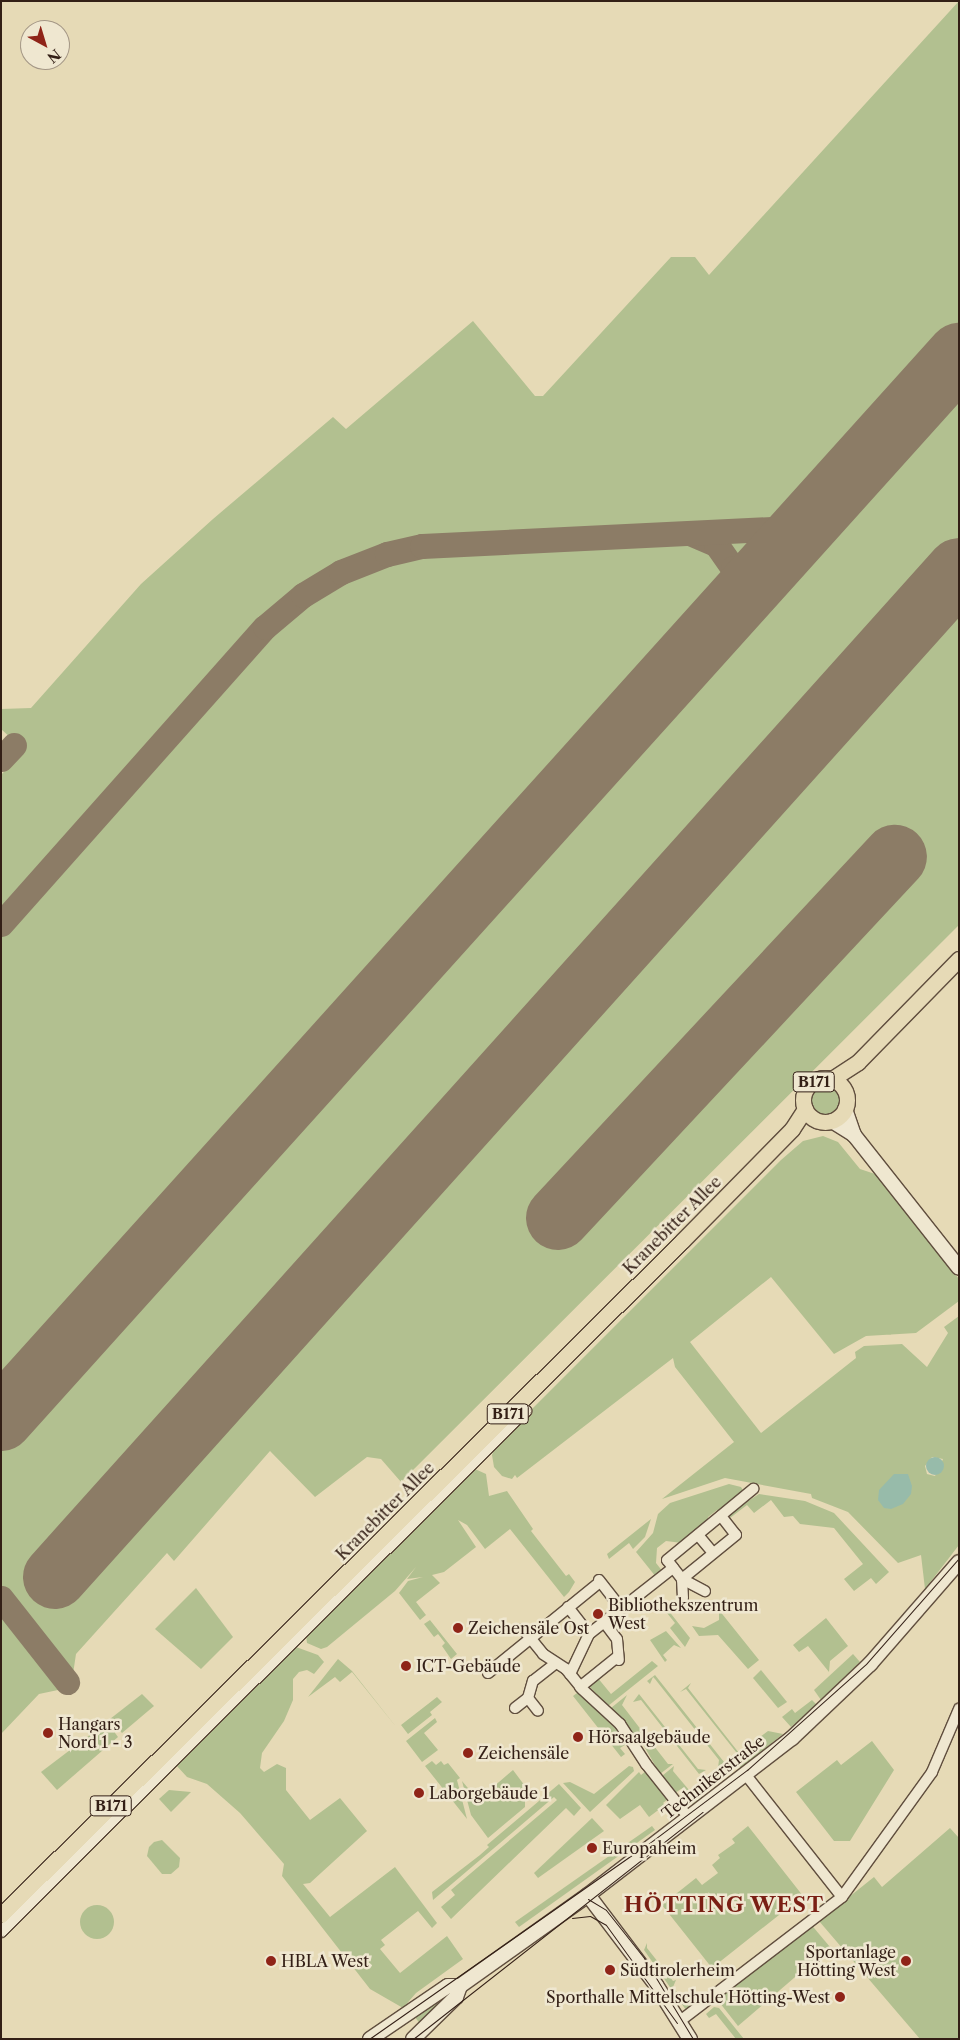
<!DOCTYPE html>
<meta charset="utf-8">
<style>
body{margin:0}
#map{position:relative;width:960px;height:2040px;overflow:hidden;background:#e6dab6;font-family:"Libre Caslon Text",serif}
div>[style]{position:absolute}
[style*='--x']{left:calc(var(--x)*1px);top:calc(var(--y)*1px);width:calc(var(--w)*1px);rotate:calc(var(--a)*1deg)}
.green>*{inset:0;background:#b2c090}
.round{border-radius:50%}
.water>*{inset:0;background:#97bbaa}
.taxiway>*{height:25px;margin:-12.5px;padding:0 12.5px;transform-origin:12.5px;border-radius:12.5px;background:#8c7c66}
.runway>*{height:64px;margin:-32px;padding:0 32px;transform-origin:32px;border-radius:32px;background:#8c7c66}
.roads{filter:drop-shadow(1px 0 #604e3e) drop-shadow(-1px 0 #604e3e) drop-shadow(0 1px #604e3e) drop-shadow(0 -1px #604e3e)}
.street>*{height:10px;margin:-5px;padding:0 5px;transform-origin:5px;border-radius:5px;background:#efe7d0}
.secondary>*{height:14px;margin:-7px;padding:0 7px;transform-origin:7px;border-radius:7px;background:#efe7d0}
.primary>*{height:15px;margin:-7.5px;padding:0 7.5px;transform-origin:7.5px;border-radius:7.5px;background:#e6dab6}
.primary>.ring{margin:-7.5px;padding:0;box-sizing:content-box;background:none;border:15px solid #e6dab6;border-radius:50%}
.tram>*{height:1px;margin:-0.5px;padding:0 0.5px;transform-origin:0.5px;border-radius:0.5px;background:#331f16}
.dots>*{width:14px;height:14px;translate:-50% -50%;box-sizing:border-box;border:2px solid #efe7d0;border-radius:50%}
span{translate:-50% -50%;white-space:nowrap;text-align:center;line-height:1.15;-webkit-text-stroke:5px #efe7d0;paint-order:stroke}
.shield-label span{padding:1px 4px;background:#efe7d0;border:1px solid;border-radius:4px;-webkit-text-stroke-width:0}
.shield-label{font-size:15px;color:#331f16;font-weight:700}
.street-label{font-size:16px;color:#331f16}
.poi-label{font-size:16px;color:#331f16}
.left{translate:0 -50%;text-align:left}
.right{translate:-100% -50%;text-align:right}
.district-label{font-size:21px;color:#7a1f14;font-weight:700;letter-spacing:1px}
.frame{position:absolute;inset:0;border:2px solid #331f16;pointer-events:none}
.north{position:absolute;left:20px;top:20px;width:50px;height:50px;box-sizing:border-box;background:#efe7d0;border:1px solid #a49786;border-radius:50%;rotate:141deg;font-size:14px;font-weight:700;line-height:20px;text-align:center;color:#331f16}
.north::after{content:'';display:block;margin:auto;width:18px;height:22px;background:#8f2418;clip-path:polygon(50% 0,100% 100%,50% 72%,0 100%)}
</style>
<div id="map">
<div class="green">
<i style="clip-path:polygon(959px 1px,959px 925px,401px 1482px,381px 1459px,367px 1457px,315px 1497px,270px 1451px,174px 1561px,167px 1553px,76px 1654px,73px 1674px,67px 1682px,58px 1690px,39px 1694px,1px 1734px,1px 775px,24px 750px,1px 729px,1px 709px,31px 708px,141px 584px,213px 519px,333px 417px,346px 429px,473px 321px,535px 396px,543px 396px,671px 257px,695px 257px,709px 275px)"></i>
<i class="round" style="left:810px;top:1085px;width:30px;height:30px"></i>
<i style="clip-path:polygon(evenodd,823px 1136px,838px 1142px,860px 1169px,875px 1174px,959px 1279px,959px 1301px,916px 1333px,866px 1336px,834px 1354px,771px 1277px,690px 1342px,761px 1433px,856px 1358px,855px 1352px,864px 1346px,902px 1344px,927px 1367px,948px 1333px,944px 1327px,959px 1316px,959px 1545px,925px 1589px,921px 1555px,898px 1563px,848px 1512px,812px 1498px,811px 1494px,725px 1478px,662px 1499px,734px 1442px,675px 1367px,673px 1358px,517px 1478px,515px 1475px,512px 1479px,502px 1476px,494px 1467px,492px 1455px,496px 1445px,781px 1160px,803px 1141px,823px 1136px,932px 1457px,943px 1459px,935px 1476px,927px 1474px,925px 1466px,932px 1457px)"></i>
<i style="clip-path:polygon(475px 1469px,486px 1474px,489px 1496px,507px 1491px,533px 1529px,531px 1531px,566px 1576px,569px 1574px,575px 1582px,569px 1592px,564px 1597px,510px 1529px,485px 1549px,467px 1525px,458px 1520px,476px 1547px,444px 1572px,432px 1575px,440px 1583px,416px 1602px,426px 1615px,420px 1620px,399px 1593px,408px 1581px,423px 1577px,407px 1579px,416px 1567px,395px 1591px,327px 1647px,321px 1649px,307px 1643px,306px 1635px)"></i>
<i style="clip-path:polygon(729px 1484px,741px 1487px,744px 1492px,722px 1511px,717px 1510px,708px 1517px,707px 1523px,682px 1543px,666px 1541px,657px 1548px,656px 1563px,663px 1572px,656px 1577px,636px 1552px,653px 1533px,658px 1514px,670px 1503px)"></i>
<i style="clip-path:polygon(759px 1494px,805px 1501px,834px 1513px,889px 1572px,876px 1584px,871px 1578px,854px 1591px,844px 1579px,863px 1564px,834px 1528px,800px 1524px,793px 1516px,784px 1517px,771px 1500px,754px 1513px,747px 1505px,730px 1518px,728px 1514px)"></i>
<i style="clip-path:polygon(651px 1519px,645px 1537px,633px 1549px,629px 1543px,609px 1559px,607px 1554px)"></i>
<i style="clip-path:polygon(196px 1588px,233px 1637px,201px 1669px,155px 1629px)"></i>
<i style="clip-path:polygon(661px 1601px,690px 1638px,685px 1647px,670px 1628px,675px 1623px,659px 1603px)"></i>
<i style="clip-path:polygon(719px 1610px,759px 1660px,748px 1669px,718px 1635px,699px 1636px,692px 1626px,704px 1628px,719px 1620px)"></i>
<i style="clip-path:polygon(826px 1618px,848px 1646px,830px 1661px,829px 1672px,808px 1646px,799px 1652px,793px 1645px)"></i>
<i style="clip-path:polygon(430px 1620px,457px 1654px,451px 1659px,442px 1646px,445px 1643px,438px 1634px,434px 1637px,424px 1624px)"></i>
<i style="clip-path:polygon(666px 1631px,681px 1648px,674px 1645px,663px 1655px,667px 1660px,665px 1662px,650px 1640px)"></i>
<i style="clip-path:polygon(296px 1647px,318px 1655px,324px 1662px,314px 1674px,307px 1670px,299px 1672px,293px 1679px,293px 1700px,284px 1721px,262px 1753px,260px 1768px,264px 1772px,277px 1764px,286px 1768px,286px 1790px,310px 1820px,340px 1798px,367px 1831px,310px 1883px,303px 1884px,330px 1917px,395px 1867px,437px 1923px,432px 1928px,418px 1911px,381px 1940px,385px 1945px,380px 1949px,400px 1973px,447px 1936px,463px 1959px,416px 1993px,403px 2008px,370px 1989px,282px 1876px,284px 1864px,240px 1813px,207px 1784px,187px 1777px,176px 1765px)"></i>
<i style="clip-path:polygon(853px 1654px,860px 1662px,821px 1700px,814px 1690px)"></i>
<i style="clip-path:polygon(338px 1659px,352px 1671px,397px 1728px,352px 1672px,340px 1682px,335px 1677px,308px 1697px)"></i>
<i style="clip-path:polygon(652px 1661px,658px 1666px,608px 1706px,588px 1685px,597px 1677px,611px 1694px)"></i>
<i style="clip-path:polygon(761px 1670px,787px 1702px,778px 1708px,753px 1678px)"></i>
<i style="clip-path:polygon(655px 1675px,724px 1762px,718px 1768px,719px 1760px,655px 1679px,653px 1677px,650px 1684px,647px 1681px)"></i>
<i style="clip-path:polygon(691px 1683px,688px 1688px,739px 1753px,768px 1731px,783px 1734px,741px 1768px,734px 1760px,740px 1757px,686px 1689px,680px 1692px)"></i>
<i style="clip-path:polygon(581px 1690px,628px 1743px,620px 1748px,625px 1754px,621px 1757px,573px 1696px)"></i>
<i style="clip-path:polygon(142px 1694px,154px 1706px,122px 1733px,110px 1719px)"></i>
<i style="clip-path:polygon(639px 1694px,698px 1769px,706px 1770px,699px 1774px,641px 1700px,633px 1702px)"></i>
<i style="clip-path:polygon(627px 1695px,622px 1705px,642px 1731px,647px 1731px,636px 1738px,611px 1708px)"></i>
<i style="clip-path:polygon(437px 1697px,442px 1702px,430px 1712px,432px 1715px,408px 1734px,401px 1725px)"></i>
<i style="clip-path:polygon(812px 1700px,817px 1705px,791px 1727px,782px 1717px,792px 1709px,795px 1713px)"></i>
<i style="clip-path:polygon(435px 1718px,437px 1722px,424px 1733px,438px 1750px,422px 1762px,406px 1741px)"></i>
<i style="clip-path:polygon(107px 1722px,118px 1737px,57px 1790px,41px 1772px)"></i>
<i style="clip-path:polygon(648px 1732px,647px 1737px,668px 1764px,673px 1764px,660px 1774px,640px 1739px)"></i>
<i style="clip-path:polygon(872px 1741px,894px 1770px,850px 1841px,834px 1841px,796px 1792px,837px 1760px,841px 1765px)"></i>
<i style="clip-path:polygon(432px 1761px,436px 1765px,441px 1761px,444px 1765px,448px 1763px,460px 1778px,457px 1780px,467px 1819px,425px 1766px)"></i>
<i style="clip-path:polygon(629px 1766px,633px 1767px,634px 1771px,590px 1812px,563px 1783px,570px 1782px,594px 1794px)"></i>
<i style="clip-path:polygon(674px 1766px,673px 1771px,689px 1790px,696px 1789px,702px 1797px,692px 1804px,681px 1789px,675px 1793px,662px 1776px)"></i>
<i style="clip-path:polygon(513px 1770px,525px 1786px,525px 1807px,488px 1838px,471px 1815px,462px 1781px,478px 1800px)"></i>
<i style="clip-path:polygon(646px 1771px,668px 1799px,663px 1803px,665px 1805px,649px 1817px,640px 1805px,620px 1819px,606px 1805px,639px 1772px,641px 1775px)"></i>
<i style="clip-path:polygon(559px 1784px,581px 1808px,574px 1816px,566px 1808px,451px 1919px,441px 1907px,455px 1895px,451px 1890px,557px 1800px,554px 1797px,433px 1900px,432px 1892px,480px 1855px,489px 1847px,487px 1845px)"></i>
<i style="clip-path:polygon(169px 1790px,191px 1792px,171px 1812px,159px 1799px)"></i>
<i style="clip-path:polygon(592px 1818px,604px 1831px,538px 1878px,534px 1873px)"></i>
<i style="clip-path:polygon(652px 1826px,655px 1830px,519px 1927px,515px 1922px)"></i>
<i style="clip-path:polygon(748px 1826px,803px 1896px,712px 1968px,662px 1905px,696px 1878px,702px 1885px,718px 1873px,712px 1865px,720px 1858px,718px 1855px,735px 1843px,732px 1839px)"></i>
<i style="clip-path:polygon(950px 1828px,959px 1838px,959px 2039px,920px 2039px,819px 1921px,874px 1877px,882px 1887px)"></i>
<i style="clip-path:polygon(162px 1840px,180px 1858px,179px 1867px,171px 1874px,162px 1874px,147px 1856px,149px 1847px,154px 1842px)"></i>
<i class="round" style="left:80px;top:1905px;width:34px;height:34px"></i>
<i style="clip-path:polygon(809px 1922px,830px 1947px,738px 2026px,716px 1998px)"></i>
<i style="clip-path:polygon(647px 1943px,647px 1948px,673px 1981px,676px 1980px,673px 1987px,686px 2004px,694px 2002px,686px 2010px,644px 1950px)"></i>
<i style="clip-path:polygon(453px 1991px,422px 2027px,413px 2014px)"></i>
<i style="clip-path:polygon(714px 2007px,719px 2008px,744px 2039px,736px 2039px,716px 2014px,709px 2018px,706px 2014px)"></i>
</div>
<div class="water">
<i class="round" style="left:926px;top:1457px;width:18px;height:18px"></i>
<i style="clip-path:polygon(894px 1474px,908px 1474px,912px 1486px,911px 1494px,903px 1504px,891px 1509px,884px 1508px,878px 1500px,879px 1490px)"></i>
</div>
<div class="taxiway">
<i style="--x:692;--y:534;--w:26;--a:23"></i>
<i style="--x:716;--y:544;--w:29;--a:55"></i>
<i style="--x:733;--y:568;--w:25;--a:88"></i>
<i style="--x:734;--y:593;--w:30;--a:116"></i>
<i style="--x:1;--y:759;--w:19;--a:-47"></i>
<i style="--x:1;--y:924;--w:397;--a:-48.4"></i>
<i style="--x:265;--y:627;--w:50;--a:-40.1"></i>
<i style="--x:303;--y:595;--w:44;--a:-31.2"></i>
<i style="--x:341;--y:572;--w:49;--a:-21.4"></i>
<i style="--x:387;--y:554;--w:36;--a:-13"></i>
<i style="--x:422;--y:546;--w:366;--a:-2.8"></i>
<i style="--x:788;--y:528;--w:17;--a:-17"></i>
<i style="--x:804;--y:523;--w:22;--a:-39"></i>
<i style="--x:1;--y:1598;--w:107;--a:51.8"></i>
</div>
<div class="runway">
<i style="--x:558;--y:1218;--w:494;--a:-47"></i>
<i style="--x:1;--y:1419;--w:1432;--a:-48"></i>
<i style="--x:55;--y:1577;--w:1353;--a:-48.09"></i>
</div>
<div class="roads">
<div class="street">
<i style="--x:721;--y:1516;--w:24;--a:52"></i>
<i style="--x:736;--y:1535;--w:70;--a:140.8"></i>
<i style="--x:682;--y:1579;--w:24;--a:-128"></i>
<i style="--x:667;--y:1560;--w:112;--a:-39.5"></i>
<i style="--x:698;--y:1535;--w:23;--a:50"></i>
<i style="--x:682;--y:1579;--w:26;--a:28"></i>
<i style="--x:682;--y:1579;--w:19;--a:87"></i>
<i style="--x:599;--y:1580;--w:36;--a:52"></i>
<i style="--x:568;--y:1607;--w:34;--a:52"></i>
<i style="--x:604;--y:1622;--w:21;--a:53"></i>
<i style="--x:617;--y:1639;--w:21;--a:85"></i>
<i style="--x:523;--y:1629;--w:32;--a:51"></i>
<i style="--x:543;--y:1654;--w:27;--a:33"></i>
<i style="--x:566;--y:1669;--w:26;--a:51"></i>
<i style="--x:582;--y:1689;--w:52;--a:42.6"></i>
<i style="--x:620;--y:1724;--w:48;--a:57"></i>
<i style="--x:646;--y:1764;--w:69;--a:51.5"></i>
<i style="--x:488;--y:1673;--w:144;--a:-39.1"></i>
<i style="--x:570;--y:1674;--w:44;--a:-64.6"></i>
<i style="--x:589;--y:1634;--w:107;--a:-38.2"></i>
<i style="--x:580;--y:1687;--w:48;--a:-39"></i>
<i style="--x:528;--y:1698;--w:16;--a:52"></i>
<i style="--x:515;--y:1708;--w:16;--a:-38"></i>
<i style="--x:528;--y:1698;--w:18;--a:-74"></i>
<i style="--x:533;--y:1681;--w:29;--a:-38"></i>
<i style="--x:746;--y:1775;--w:155;--a:51.8"></i>
<i style="--x:1;--y:1932;--w:740;--a:-44.78"></i>
<i style="--x:680;--y:2021;--w:204;--a:-37.4"></i>
<i style="--x:842;--y:1897;--w:154;--a:-54.2"></i>
<i style="--x:932;--y:1772;--w:69;--a:-66.8"></i>
</div>
<div class="secondary">
<i style="--x:845;--y:1109;--w:28;--a:71"></i>
<i style="--x:854;--y:1135;--w:169;--a:51.7"></i>
<i style="--x:832;--y:1121;--w:26;--a:32"></i>
<i style="--x:588;--y:1895;--w:113;--a:52.9"></i>
<i style="--x:656;--y:1985;--w:64;--a:57.8"></i>
<i style="--x:370;--y:2039;--w:94;--a:-34.2"></i>
<i style="--x:448;--y:1986;--w:12;--a:0"></i>
<i style="--x:460;--y:1986;--w:157;--a:-35.4"></i>
<i style="--x:588;--y:1895;--w:257;--a:-37.6"></i>
<i style="--x:792;--y:1738;--w:108;--a:-43.5"></i>
<i style="--x:870;--y:1664;--w:135;--a:-48.9"></i>
<i style="--x:413;--y:2039;--w:60;--a:-44.3"></i>
<i style="--x:456;--y:1997;--w:12;--a:-70"></i>
</div>
<div class="primary">
<i class="ring" style="left:803px;top:1078px;width:29px;height:29px"></i>
<i style="--x:832;--y:1079;--w:31;--a:-33"></i>
<i style="--x:858;--y:1062;--w:144;--a:-45.6"></i>
<i style="--x:1;--y:1915;--w:958;--a:-44.7"></i>
<i style="--x:682;--y:1241;--w:157;--a:-45.5"></i>
<i style="--x:792;--y:1129;--w:24;--a:-57"></i>
</div>
</div>
<div class="tram">
<i style="--x:588;--y:1899;--w:21;--a:31"></i>
<i style="--x:606;--y:1910;--w:61;--a:51.6"></i>
<i style="--x:644;--y:1958;--w:95;--a:58.8"></i>
<i style="--x:572;--y:1918;--w:18;--a:-6"></i>
<i style="--x:590;--y:1916;--w:18;--a:29"></i>
<i style="--x:606;--y:1925;--w:121;--a:54.1"></i>
<i style="--x:369;--y:2039;--w:340;--a:-35"></i>
<i style="--x:648;--y:1844;--w:124;--a:-36.8"></i>
<i style="--x:747;--y:1770;--w:159;--a:-41.7"></i>
<i style="--x:866;--y:1664;--w:141;--a:-48.7"></i>
<i style="--x:413;--y:2039;--w:368;--a:-38.1"></i>
</div>
<div class="dots">
<i style="left:598px;top:1614px;background:#8f2418"></i>
<i style="left:458px;top:1628px;background:#8f2418"></i>
<i style="left:406px;top:1666px;background:#8f2418"></i>
<i style="left:48px;top:1733px;background:#8f2418"></i>
<i style="left:578px;top:1737px;background:#8f2418"></i>
<i style="left:468px;top:1753px;background:#8f2418"></i>
<i style="left:419px;top:1793px;background:#8f2418"></i>
<i style="left:592px;top:1848px;background:#8f2418"></i>
<i style="left:271px;top:1961px;background:#8f2418"></i>
<i style="left:906px;top:1961px;background:#8f2418"></i>
<i style="left:610px;top:1970px;background:#8f2418"></i>
<i style="left:840px;top:1997px;background:#8f2418"></i>
</div>
<div class="shield-label">
<span style="left:814px;top:1082px">B171</span>
<span style="left:508px;top:1414px">B171</span>
<span style="left:111px;top:1806px">B171</span>
</div>
<div class="street-label">
<span style="left:672px;top:1225px;rotate:-45deg">Kranebitter Allee</span>
<span style="left:385px;top:1511px;rotate:-45deg">Kranebitter Allee</span>
<span style="left:713px;top:1777px;rotate:-38deg">Technikerstraße</span>
</div>
<div class="poi-label">
<span class="left" style="left:608px;top:1614px">Bibliothekszentrum<br>West</span>
<span class="left" style="left:468px;top:1628px">Zeichensäle Ost</span>
<span class="left" style="left:416px;top:1666px">ICT-Gebäude</span>
<span class="left" style="left:58px;top:1733px">Hangars<br>Nord 1 - 3</span>
<span class="left" style="left:588px;top:1737px">Hörsaalgebäude</span>
<span class="left" style="left:478px;top:1753px">Zeichensäle</span>
<span class="left" style="left:429px;top:1793px">Laborgebäude 1</span>
<span class="left" style="left:602px;top:1848px">Europaheim</span>
<span class="right" style="left:896px;top:1961px">Sportanlage<br>Hötting West</span>
<span class="left" style="left:281px;top:1961px">HBLA West</span>
<span class="left" style="left:620px;top:1970px">Südtirolerheim</span>
<span class="right" style="left:830px;top:1997px">Sporthalle Mittelschule Hötting-West</span>
</div>
<div class="district-label">
<span style="left:724px;top:1905px">HÖTTING WEST</span>
</div>
<div class="frame"></div>
<div class="north">N</div>
</div>
